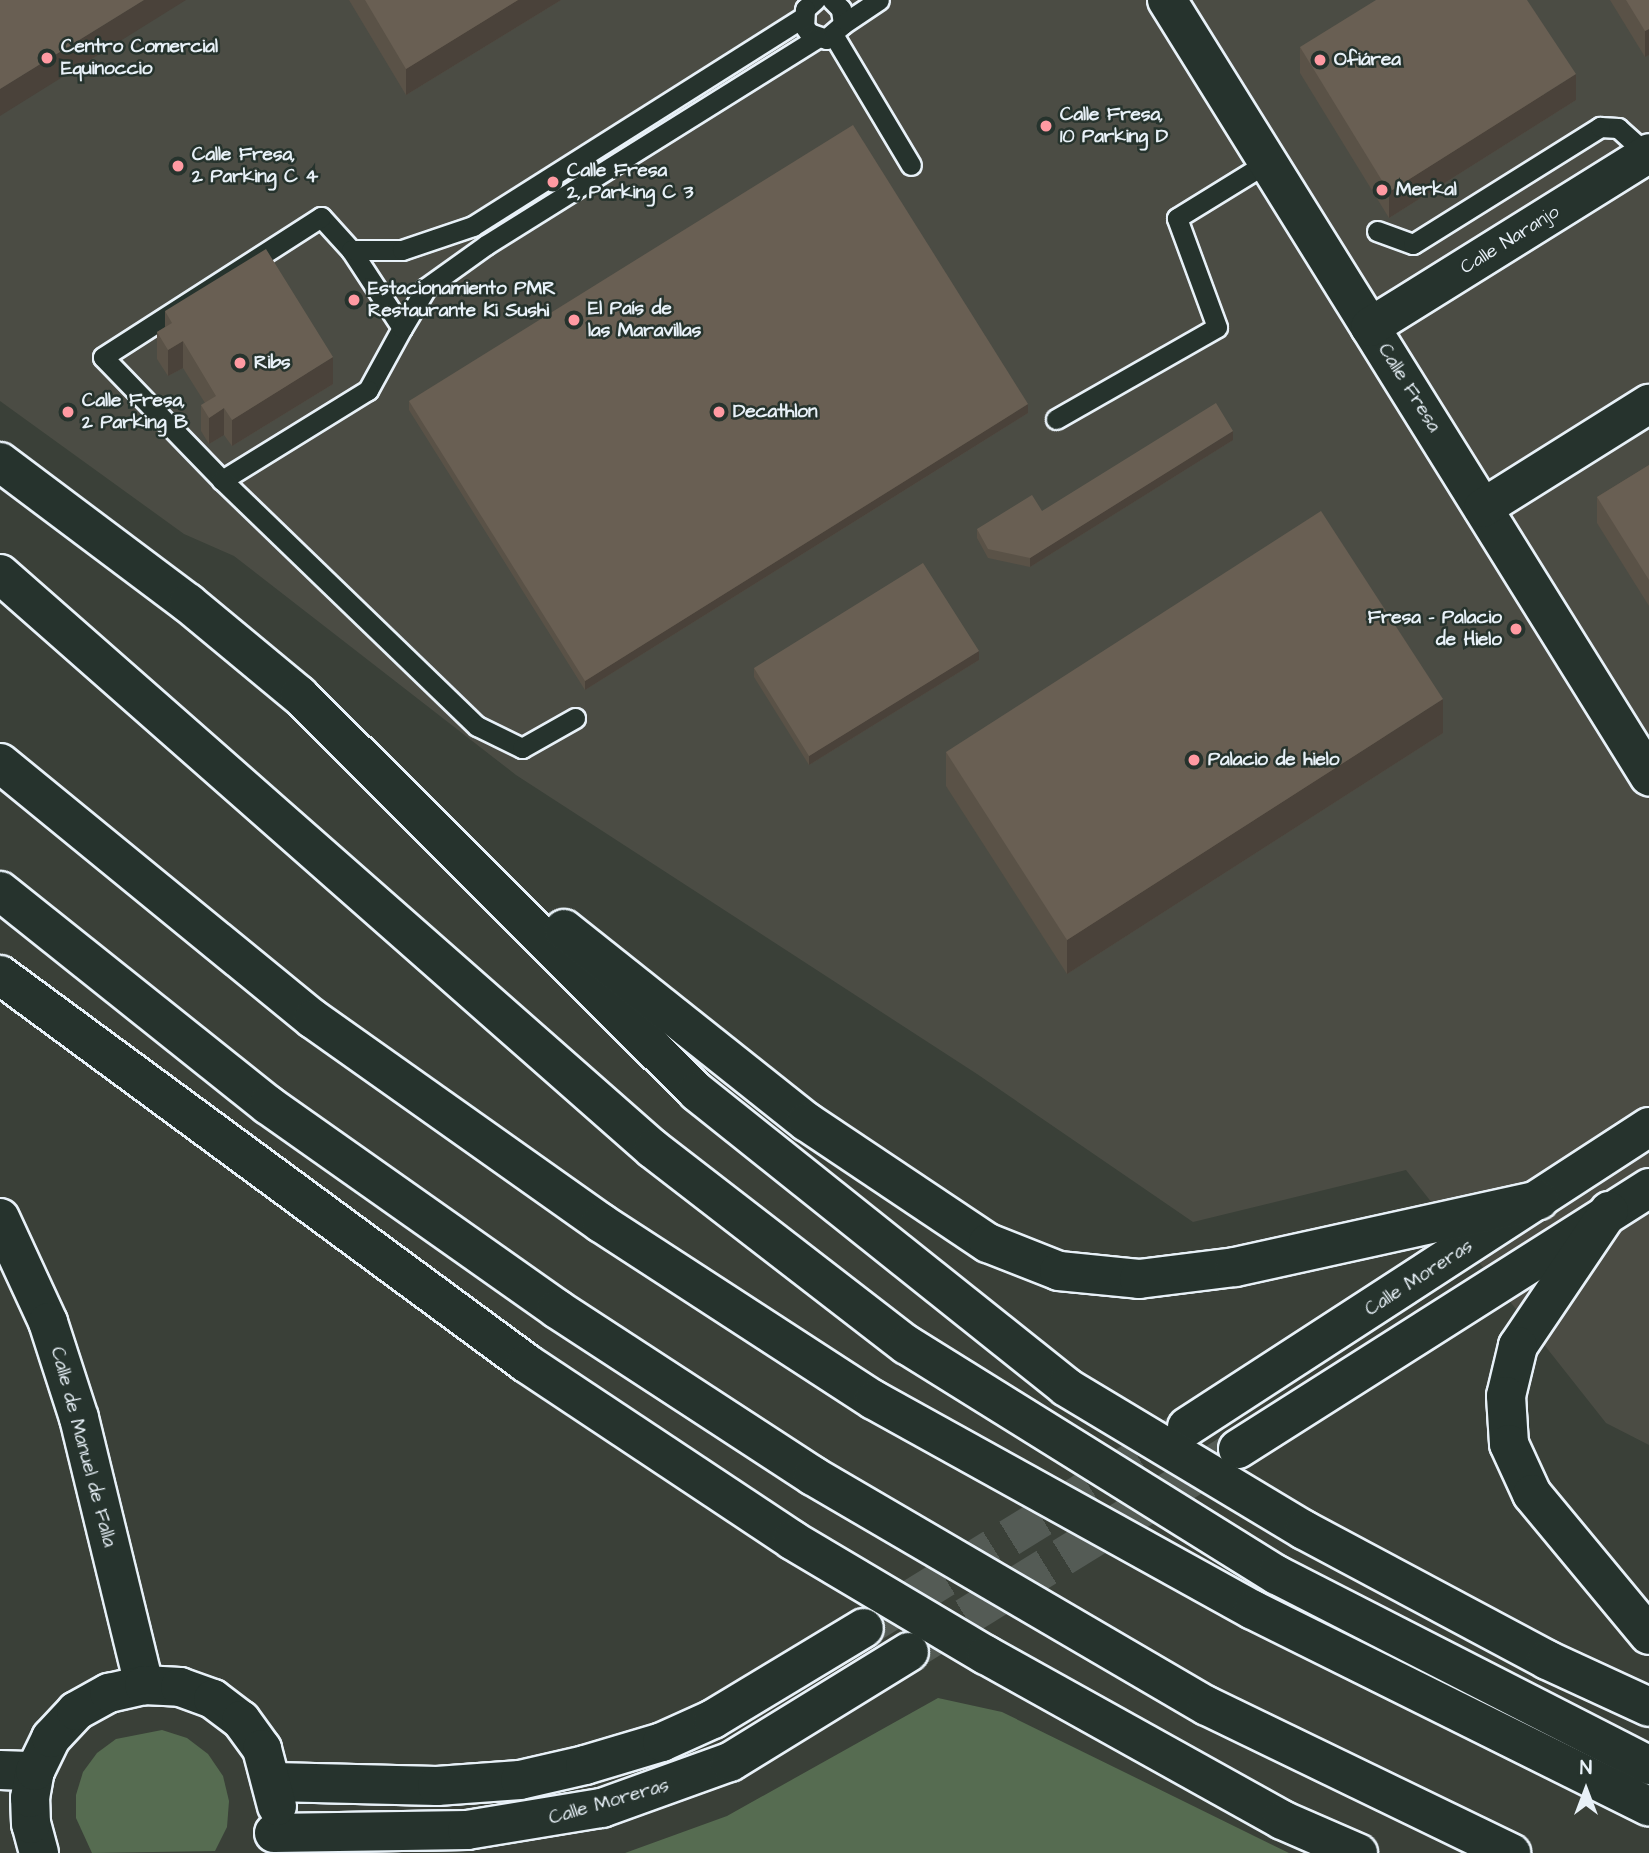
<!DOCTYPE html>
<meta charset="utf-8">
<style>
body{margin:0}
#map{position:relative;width:1649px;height:1853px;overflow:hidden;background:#3a4038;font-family:"Architects Daughter",sans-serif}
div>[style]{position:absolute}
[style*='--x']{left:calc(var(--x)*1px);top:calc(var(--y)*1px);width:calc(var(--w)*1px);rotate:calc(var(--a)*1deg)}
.built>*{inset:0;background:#4b4c44}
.green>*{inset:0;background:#566c51}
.street-tunnel>*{height:38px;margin-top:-19px;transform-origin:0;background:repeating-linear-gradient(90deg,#545b55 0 38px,transparent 0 57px)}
.roads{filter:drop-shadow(2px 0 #e8f1f8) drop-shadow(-2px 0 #e8f1f8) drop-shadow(0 2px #e8f1f8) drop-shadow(0 -2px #e8f1f8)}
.lane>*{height:19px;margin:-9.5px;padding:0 9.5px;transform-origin:9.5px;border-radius:9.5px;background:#26332d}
.street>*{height:38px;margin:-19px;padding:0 19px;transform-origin:19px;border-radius:19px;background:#26332d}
.highway>*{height:38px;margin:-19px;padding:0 19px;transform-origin:19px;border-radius:19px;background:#26332d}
.wall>*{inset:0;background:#5a5247}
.shaded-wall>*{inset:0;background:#4a423a}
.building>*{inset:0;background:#695f53}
.dots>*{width:19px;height:19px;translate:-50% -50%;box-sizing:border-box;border:4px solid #26332d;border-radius:50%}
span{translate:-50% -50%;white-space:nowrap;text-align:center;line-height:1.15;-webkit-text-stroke:5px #26332d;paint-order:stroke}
.poi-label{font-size:19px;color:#e8f1f8;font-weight:700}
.left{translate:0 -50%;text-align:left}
.right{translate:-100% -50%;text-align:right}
.street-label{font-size:19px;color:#e8f1f8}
.north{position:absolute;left:1551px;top:1755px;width:70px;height:70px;-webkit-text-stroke:5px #26332d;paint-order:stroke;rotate:0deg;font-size:19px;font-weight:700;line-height:28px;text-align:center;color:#e8f1f8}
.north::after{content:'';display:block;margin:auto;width:24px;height:32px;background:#e8f1f8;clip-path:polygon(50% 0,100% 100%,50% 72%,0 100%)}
</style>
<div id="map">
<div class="built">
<i style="clip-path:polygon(0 0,1649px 0,1649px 1445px,1606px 1423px,1406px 1170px,1193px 1222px,977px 1074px,516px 775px,234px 556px,184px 534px,0 401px)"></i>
</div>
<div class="green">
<i style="clip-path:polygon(938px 1698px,1002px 1712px,1289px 1853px,625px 1853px,727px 1816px)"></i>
<i style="clip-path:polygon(162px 1730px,187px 1738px,208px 1754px,223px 1776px,229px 1801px,227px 1827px,215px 1851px,92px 1853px,76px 1818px,76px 1795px,83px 1772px,97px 1753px,116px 1739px)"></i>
</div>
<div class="street-tunnel">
<i style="--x:864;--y:1628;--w:379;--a:-31.8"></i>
<i style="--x:917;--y:1647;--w:367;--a:-31.7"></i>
</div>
<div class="roads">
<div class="lane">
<i style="--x:815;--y:0;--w:13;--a:138"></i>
<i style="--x:805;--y:9;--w:17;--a:93"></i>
<i style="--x:804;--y:26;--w:9;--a:54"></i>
<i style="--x:809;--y:33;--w:18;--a:19"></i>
<i style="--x:826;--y:39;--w:23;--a:-41"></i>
<i style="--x:843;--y:24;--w:15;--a:-98"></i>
<i style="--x:841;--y:9;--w:13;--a:-135"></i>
<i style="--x:843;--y:24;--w:43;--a:-33.7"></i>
<i style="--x:834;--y:36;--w:150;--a:59.2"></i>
<i style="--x:321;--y:217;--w:45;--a:47.7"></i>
<i style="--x:351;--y:250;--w:93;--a:56.8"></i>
<i style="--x:402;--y:328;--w:71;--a:118.7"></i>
<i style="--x:368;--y:390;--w:172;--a:148.3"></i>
<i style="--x:222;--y:480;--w:171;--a:-134.1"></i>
<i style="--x:103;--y:357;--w:259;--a:-32.7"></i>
<i style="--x:1377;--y:231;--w:38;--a:20"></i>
<i style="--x:1413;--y:244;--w:221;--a:-32"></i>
<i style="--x:1600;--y:127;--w:18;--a:3"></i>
<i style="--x:1618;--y:128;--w:39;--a:42"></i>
<i style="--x:351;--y:250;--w:51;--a:0"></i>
<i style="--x:402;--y:250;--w:75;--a:-18.7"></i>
<i style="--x:473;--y:226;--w:391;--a:-32.3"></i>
<i style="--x:402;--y:328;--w:47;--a:-59"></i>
<i style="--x:426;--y:288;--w:74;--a:-35.6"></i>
<i style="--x:486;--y:245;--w:390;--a:-32"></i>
<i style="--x:1056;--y:419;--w:185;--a:-29.7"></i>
<i style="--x:1217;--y:327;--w:116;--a:-110.2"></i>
<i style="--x:1177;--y:218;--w:107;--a:-31.6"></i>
<i style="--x:222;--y:480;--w:354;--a:44"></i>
<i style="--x:477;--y:726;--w:50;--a:26.1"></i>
<i style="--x:522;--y:748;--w:61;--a:-29.5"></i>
</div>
<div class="street">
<i style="--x:1167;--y:0;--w:914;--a:58.15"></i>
<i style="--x:1370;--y:327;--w:329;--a:-31.9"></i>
<i style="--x:1483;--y:508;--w:196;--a:-32.1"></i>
<i style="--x:0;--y:1218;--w:115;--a:65.2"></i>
<i style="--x:48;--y:1322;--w:101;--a:72.1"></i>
<i style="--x:79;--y:1418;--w:275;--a:76.3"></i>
<i style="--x:1187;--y:1427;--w:551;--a:-33"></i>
<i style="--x:1238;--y:1449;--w:487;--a:-32.4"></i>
<i style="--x:0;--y:1770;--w:35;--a:2"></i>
<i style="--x:274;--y:1782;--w:163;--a:1.4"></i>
<i style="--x:437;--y:1786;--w:83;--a:-4.1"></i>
<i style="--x:520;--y:1780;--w:67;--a:-13"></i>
<i style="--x:585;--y:1765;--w:80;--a:-16.6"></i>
<i style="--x:662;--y:1742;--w:56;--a:-24.3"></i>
<i style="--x:713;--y:1719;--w:176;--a:-31.1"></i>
<i style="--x:274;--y:1833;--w:193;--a:-0.9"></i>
<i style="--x:467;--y:1830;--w:137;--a:-9.3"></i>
<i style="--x:602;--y:1808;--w:136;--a:-19.8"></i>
<i style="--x:730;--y:1762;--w:210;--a:-31.6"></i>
<i style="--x:39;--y:1853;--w:30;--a:-105"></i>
<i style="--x:31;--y:1824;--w:26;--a:-92"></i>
<i style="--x:30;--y:1798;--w:27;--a:-80"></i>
<i style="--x:35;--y:1771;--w:37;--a:-64"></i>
<i style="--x:51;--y:1738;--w:37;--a:-47"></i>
<i style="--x:76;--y:1711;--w:38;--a:-29"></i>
<i style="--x:109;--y:1693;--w:36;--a:-13"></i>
<i style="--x:144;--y:1685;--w:36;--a:3"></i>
<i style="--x:180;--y:1687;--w:35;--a:20"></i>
<i style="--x:213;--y:1699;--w:35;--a:37"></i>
<i style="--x:241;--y:1720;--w:36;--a:54"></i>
<i style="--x:262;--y:1749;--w:59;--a:75.3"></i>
</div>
<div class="highway">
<i style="--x:0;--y:462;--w:235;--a:36.9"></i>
<i style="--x:188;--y:603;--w:144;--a:39.7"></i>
<i style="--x:299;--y:695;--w:562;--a:44.93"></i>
<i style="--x:697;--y:1092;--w:472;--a:38.6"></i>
<i style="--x:1066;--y:1387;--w:278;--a:31"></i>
<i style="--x:1304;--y:1530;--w:276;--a:28.1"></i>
<i style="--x:1547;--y:1660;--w:112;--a:24.7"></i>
<i style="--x:0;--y:574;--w:870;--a:41.37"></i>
<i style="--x:653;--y:1149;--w:321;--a:37.7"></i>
<i style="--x:907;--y:1345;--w:436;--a:31.9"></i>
<i style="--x:1277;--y:1575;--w:418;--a:27.1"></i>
<i style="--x:0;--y:763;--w:404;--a:39.3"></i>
<i style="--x:313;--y:1019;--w:353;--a:35.3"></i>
<i style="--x:601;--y:1223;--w:325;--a:33"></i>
<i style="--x:874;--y:1400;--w:433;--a:29"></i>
<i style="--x:1253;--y:1610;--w:442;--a:26.4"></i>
<i style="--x:0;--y:891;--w:343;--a:38.6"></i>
<i style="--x:268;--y:1105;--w:354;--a:35.2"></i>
<i style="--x:557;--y:1309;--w:306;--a:33.1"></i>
<i style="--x:813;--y:1476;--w:456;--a:30.3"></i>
<i style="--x:1207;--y:1706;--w:338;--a:25.8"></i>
<i style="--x:564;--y:929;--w:310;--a:38.5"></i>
<i style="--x:807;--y:1122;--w:218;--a:33.8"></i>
<i style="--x:988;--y:1243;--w:76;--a:21.5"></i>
<i style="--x:1059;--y:1271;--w:80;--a:5.7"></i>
<i style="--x:1139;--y:1279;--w:97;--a:-7.1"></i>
<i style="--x:1235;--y:1267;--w:311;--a:-12.4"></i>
<i style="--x:0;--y:975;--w:654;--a:36.41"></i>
<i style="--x:526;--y:1363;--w:320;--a:33.6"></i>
<i style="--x:792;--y:1540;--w:226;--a:30.7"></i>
<i style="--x:986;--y:1655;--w:339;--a:29.1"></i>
<i style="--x:1282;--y:1820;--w:83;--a:23.5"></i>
<i style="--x:1609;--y:1211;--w:163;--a:124"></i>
<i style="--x:1518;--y:1346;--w:51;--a:103.5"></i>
<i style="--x:1506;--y:1396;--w:48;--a:86.4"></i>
<i style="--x:1509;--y:1444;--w:55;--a:65.3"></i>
<i style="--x:1532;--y:1494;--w:183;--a:50.3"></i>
</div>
</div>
<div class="wall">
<i style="clip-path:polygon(349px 0,561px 0,406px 95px)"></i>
<i style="clip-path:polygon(1610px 0,1649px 0,1649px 55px,1645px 57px)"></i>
<i style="clip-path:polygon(1300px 47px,1576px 100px,1389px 218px,1300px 73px)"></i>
<i style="clip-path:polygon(165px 311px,333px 384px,232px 446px,224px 435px,209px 444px,201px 431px,201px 405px,205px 403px,183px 368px,168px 376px,157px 359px,157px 332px,165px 327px)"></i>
<i style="clip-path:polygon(409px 401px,1028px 413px,585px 690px,409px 410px)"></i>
<i style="clip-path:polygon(1233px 440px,1030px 567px,988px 558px,977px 538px,977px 529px,1042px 511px)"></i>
<i style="clip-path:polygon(1649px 465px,1649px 606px,1597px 523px,1597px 497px)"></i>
<i style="clip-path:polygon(979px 660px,809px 765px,754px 677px,754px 668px)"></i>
<i style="clip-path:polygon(1443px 733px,1067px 974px,946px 786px,946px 752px)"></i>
</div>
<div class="shaded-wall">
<i style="clip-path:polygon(144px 0,186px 0,0 116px,0 89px)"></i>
<i style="clip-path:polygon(518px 0,561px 0,406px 95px,406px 69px)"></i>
<i style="clip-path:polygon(1649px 29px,1649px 55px,1645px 57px,1645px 31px)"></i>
<i style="clip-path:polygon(1576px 74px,1576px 100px,1389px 218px,1389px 192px)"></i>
<i style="clip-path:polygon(183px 341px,183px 368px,168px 376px,168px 350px)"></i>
<i style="clip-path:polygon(333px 357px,333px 384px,232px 446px,232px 420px)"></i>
<i style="clip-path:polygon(1028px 404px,1028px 413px,585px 690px,585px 681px)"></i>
<i style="clip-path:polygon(224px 408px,224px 435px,209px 444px,209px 418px)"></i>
<i style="clip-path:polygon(1233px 431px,1233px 440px,1030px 567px,1030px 558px)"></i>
<i style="clip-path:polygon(979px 651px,979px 660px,809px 765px,809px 756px)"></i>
<i style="clip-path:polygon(1443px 699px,1443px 733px,1067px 974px,1067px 940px)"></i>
</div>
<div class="building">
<i style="clip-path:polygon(0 0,144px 0,0 89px)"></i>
<i style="clip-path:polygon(365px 0,518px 0,406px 69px)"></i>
<i style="clip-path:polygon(1376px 0,1527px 0,1576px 74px,1389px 192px,1300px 47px)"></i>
<i style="clip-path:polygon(1626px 0,1649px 0,1649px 29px,1645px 31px)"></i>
<i style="clip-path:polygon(853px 125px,1028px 404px,585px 681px,409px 401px)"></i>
<i style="clip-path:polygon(266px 249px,333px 357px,232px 420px,224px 408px,209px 418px,201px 405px,216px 396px,183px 341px,168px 350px,157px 332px,172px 323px,165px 311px)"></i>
<i style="clip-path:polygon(1216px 403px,1233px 431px,1030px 558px,988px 549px,977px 529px,1032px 495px,1042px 511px)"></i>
<i style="clip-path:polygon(1649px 465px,1649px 580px,1597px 497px)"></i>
<i style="clip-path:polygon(1321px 511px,1443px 699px,1067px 940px,946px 752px)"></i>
<i style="clip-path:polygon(923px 563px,979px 651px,809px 756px,754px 668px)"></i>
</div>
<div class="dots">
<i style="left:47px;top:58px;background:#ff9aa2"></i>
<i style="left:1320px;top:60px;background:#ff9aa2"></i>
<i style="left:1046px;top:126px;background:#ff9aa2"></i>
<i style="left:178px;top:166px;background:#ff9aa2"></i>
<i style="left:553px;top:182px;background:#ff9aa2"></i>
<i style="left:1382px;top:190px;background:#ff9aa2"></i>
<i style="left:354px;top:300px;background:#ff9aa2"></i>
<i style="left:574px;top:320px;background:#ff9aa2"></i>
<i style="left:240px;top:363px;background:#ff9aa2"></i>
<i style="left:68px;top:412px;background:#ff9aa2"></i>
<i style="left:719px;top:412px;background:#ff9aa2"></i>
<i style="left:1516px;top:629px;background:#ff9aa2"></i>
<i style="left:1194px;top:760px;background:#ff9aa2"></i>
</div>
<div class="poi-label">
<span class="left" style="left:61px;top:58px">Centro Comercial<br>Equinoccio</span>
<span class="left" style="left:1334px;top:60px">Ofiárea</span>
<span class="left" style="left:1060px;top:126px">Calle Fresa,<br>10 Parking D</span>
<span class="left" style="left:192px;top:166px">Calle Fresa,<br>2 Parking C 4</span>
<span class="left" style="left:567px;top:182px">Calle Fresa<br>2, Parking C 3</span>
<span class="left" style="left:1396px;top:190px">Merkal</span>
<span class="left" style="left:368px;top:300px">Estacionamiento PMR<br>Restaurante Ki Sushi</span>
<span class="left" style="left:588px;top:320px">El País de<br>las Maravillas</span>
<span class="left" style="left:254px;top:363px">Ribs</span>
<span class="left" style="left:82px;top:412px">Calle Fresa,<br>2 Parking B</span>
<span class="left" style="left:733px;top:412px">Decathlon</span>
<span class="right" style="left:1502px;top:629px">Fresa - Palacio<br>de Hielo</span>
<span class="left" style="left:1208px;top:760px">Palacio de hielo</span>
</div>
<div class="street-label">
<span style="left:1510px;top:240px;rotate:-32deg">Calle Naranjo</span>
<span style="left:1409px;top:388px;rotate:58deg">Calle Fresa</span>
<span style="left:1419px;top:1278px;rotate:-33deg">Calle Moreras</span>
<span style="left:83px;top:1447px;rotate:75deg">Calle de Manuel de Falla</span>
<span style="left:609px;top:1802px;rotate:-16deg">Calle Moreras</span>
</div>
<div class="north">N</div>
</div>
